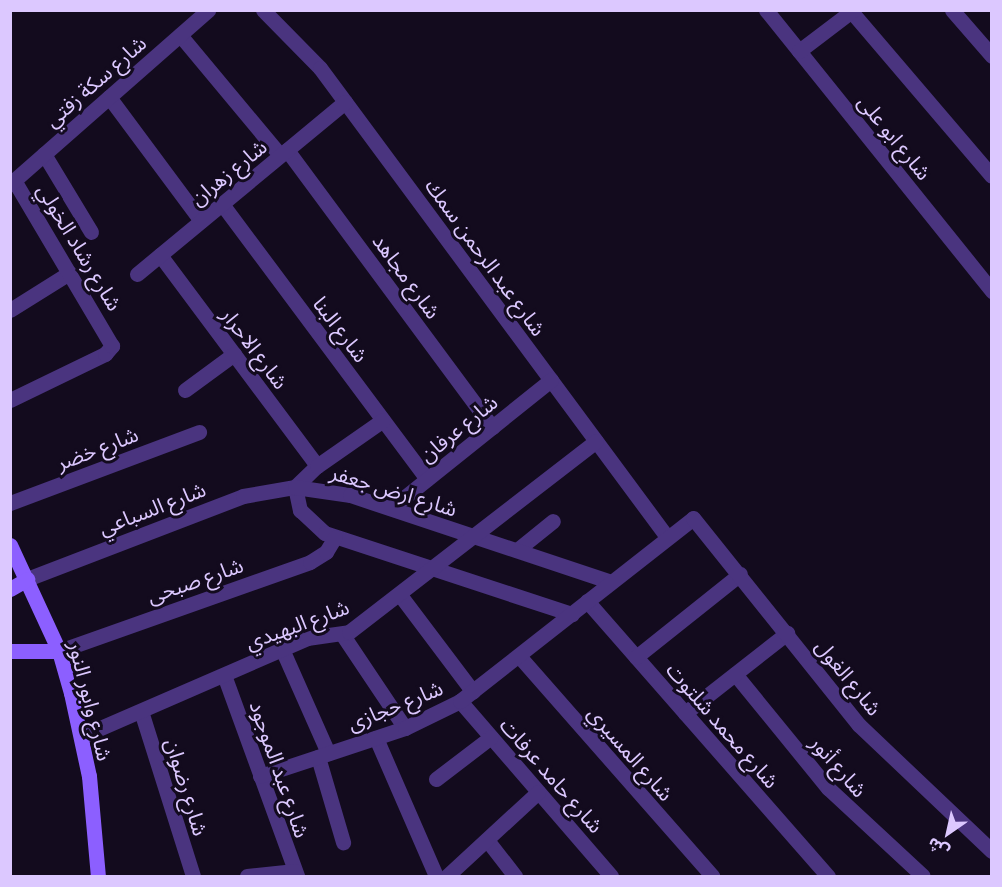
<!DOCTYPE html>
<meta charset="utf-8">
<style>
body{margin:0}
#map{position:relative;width:1002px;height:887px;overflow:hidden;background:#130b1e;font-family:Manrope,"Noto Sans Arabic",sans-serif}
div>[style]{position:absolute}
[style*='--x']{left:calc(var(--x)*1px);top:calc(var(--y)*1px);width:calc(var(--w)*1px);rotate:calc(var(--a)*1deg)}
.minor>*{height:15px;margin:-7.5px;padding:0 7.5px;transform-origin:7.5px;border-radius:7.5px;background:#4a347f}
.tertiary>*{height:15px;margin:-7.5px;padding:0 7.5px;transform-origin:7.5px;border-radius:7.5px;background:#4a347f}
.secondary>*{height:15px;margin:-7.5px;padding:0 7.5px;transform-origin:7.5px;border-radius:7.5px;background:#8c5fff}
span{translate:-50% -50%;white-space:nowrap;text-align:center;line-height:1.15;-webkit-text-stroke:6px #130b1e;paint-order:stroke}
.street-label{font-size:21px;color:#dcc8ff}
.frame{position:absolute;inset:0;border:12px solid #dcc8ff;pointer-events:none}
.north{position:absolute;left:918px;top:803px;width:60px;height:60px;-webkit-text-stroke:4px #130b1e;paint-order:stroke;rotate:214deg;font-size:16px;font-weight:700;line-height:24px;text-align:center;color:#dcc8ff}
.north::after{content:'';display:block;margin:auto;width:21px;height:27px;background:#dcc8ff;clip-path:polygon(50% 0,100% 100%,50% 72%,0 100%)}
</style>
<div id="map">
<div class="minor">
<i style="--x:263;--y:10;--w:81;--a:45.5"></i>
<i style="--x:320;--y:68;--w:583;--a:53.5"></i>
<i style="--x:766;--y:10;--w:361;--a:51.2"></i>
<i style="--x:850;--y:10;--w:218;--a:49.5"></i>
<i style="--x:952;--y:10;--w:61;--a:49"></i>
<i style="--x:180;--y:35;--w:156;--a:50.2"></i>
<i style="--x:799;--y:51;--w:68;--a:-37.2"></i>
<i style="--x:109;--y:97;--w:154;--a:53.4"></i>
<i style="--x:287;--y:150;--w:345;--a:53.5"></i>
<i style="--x:44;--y:154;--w:91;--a:58.9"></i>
<i style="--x:222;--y:204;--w:343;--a:53.3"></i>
<i style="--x:160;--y:255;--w:263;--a:53.3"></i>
<i style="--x:137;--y:274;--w:270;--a:-39.6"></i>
<i style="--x:10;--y:310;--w:70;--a:-32.1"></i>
<i style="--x:185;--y:390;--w:61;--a:-36.3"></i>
<i style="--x:10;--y:400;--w:106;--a:-25.8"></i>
<i style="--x:105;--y:354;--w:11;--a:-49"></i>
<i style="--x:112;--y:346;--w:193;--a:-120.6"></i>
<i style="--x:295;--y:487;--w:24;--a:78"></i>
<i style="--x:300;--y:510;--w:34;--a:43"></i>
<i style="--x:325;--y:533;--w:260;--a:18.2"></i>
<i style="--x:295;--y:487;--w:30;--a:-44"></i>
<i style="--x:317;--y:466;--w:80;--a:-34.9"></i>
<i style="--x:10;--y:503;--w:202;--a:-20.6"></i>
<i style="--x:391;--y:508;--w:205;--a:-38.7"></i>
<i style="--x:517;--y:550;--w:46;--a:-38.9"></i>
<i style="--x:27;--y:579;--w:231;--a:-21"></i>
<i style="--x:243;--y:496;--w:53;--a:-9.8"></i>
<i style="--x:295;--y:487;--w:56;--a:8.3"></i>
<i style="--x:350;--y:495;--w:275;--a:18.4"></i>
<i style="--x:400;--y:595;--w:121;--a:53"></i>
<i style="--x:587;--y:601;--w:366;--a:48.8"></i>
<i style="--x:342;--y:634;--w:113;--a:56.2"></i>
<i style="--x:282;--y:649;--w:114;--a:66.1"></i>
<i style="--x:59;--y:651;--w:266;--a:-19.5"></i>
<i style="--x:310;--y:562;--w:19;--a:-32"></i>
<i style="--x:326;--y:552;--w:17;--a:-59"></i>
<i style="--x:519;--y:656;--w:293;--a:48.7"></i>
<i style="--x:636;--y:657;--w:133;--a:-38.6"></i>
<i style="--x:735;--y:674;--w:147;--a:50.8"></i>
<i style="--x:828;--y:788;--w:129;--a:42.8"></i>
<i style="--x:224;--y:675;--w:214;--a:70"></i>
<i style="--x:460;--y:701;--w:231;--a:49.2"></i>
<i style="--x:141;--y:711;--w:173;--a:72.5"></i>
<i style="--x:685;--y:713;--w:130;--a:-38.1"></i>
<i style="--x:82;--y:736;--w:245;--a:-23.5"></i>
<i style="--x:307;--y:638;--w:42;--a:-8.1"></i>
<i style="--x:349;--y:632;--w:312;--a:-37.7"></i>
<i style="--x:376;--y:738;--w:150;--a:66.5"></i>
<i style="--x:318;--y:757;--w:89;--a:73.6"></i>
<i style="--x:260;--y:776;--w:153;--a:-18.3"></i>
<i style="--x:405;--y:728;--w:61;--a:-26.1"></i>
<i style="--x:460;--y:701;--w:296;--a:-38.1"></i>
<i style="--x:693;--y:518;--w:265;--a:51.3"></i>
<i style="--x:859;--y:725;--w:183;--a:43.5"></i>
<i style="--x:436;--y:779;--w:69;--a:-37.4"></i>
<i style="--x:487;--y:840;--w:46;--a:52.1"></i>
<i style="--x:247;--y:876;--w:48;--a:-5.9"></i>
<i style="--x:447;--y:876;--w:124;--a:-42.7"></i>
</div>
<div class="tertiary">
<i style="--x:10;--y:184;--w:264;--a:-41.3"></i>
</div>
<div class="secondary">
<i style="--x:10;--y:545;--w:117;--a:65.2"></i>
<i style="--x:59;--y:651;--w:44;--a:74.1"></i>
<i style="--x:71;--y:693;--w:85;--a:77.8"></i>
<i style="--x:89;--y:776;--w:100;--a:84.9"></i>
<i style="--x:10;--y:589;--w:20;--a:-30"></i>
<i style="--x:10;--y:651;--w:49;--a:0"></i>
</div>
<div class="street-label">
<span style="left:95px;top:81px;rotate:-41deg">شارع سكة زفتي</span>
<span style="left:895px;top:137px;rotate:51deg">شارع ابو على</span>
<span style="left:228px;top:172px;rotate:-39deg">شارع زهران</span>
<span style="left:80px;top:247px;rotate:59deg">شارع رشاد الخولي</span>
<span style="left:486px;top:257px;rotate:54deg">شارع عبد الرحمن سمك</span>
<span style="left:407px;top:276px;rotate:54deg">شارع مجاهد</span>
<span style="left:341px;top:329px;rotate:53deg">شارع البنا</span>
<span style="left:255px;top:348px;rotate:53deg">شارع الاحرار</span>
<span style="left:458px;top:428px;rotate:-39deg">شارع عرفان</span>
<span style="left:97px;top:448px;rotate:-21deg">شارع خضر</span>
<span style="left:394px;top:490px;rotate:17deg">شارع ارض جعفر</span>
<span style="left:152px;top:508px;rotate:-21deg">شارع السباعي</span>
<span style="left:195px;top:580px;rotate:-19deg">شارع صبحى</span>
<span style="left:297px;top:624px;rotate:-20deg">شارع البهيدي</span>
<span style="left:849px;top:677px;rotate:51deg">شارع الغول</span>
<span style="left:91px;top:701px;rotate:76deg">شارع وابور النور</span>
<span style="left:395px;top:705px;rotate:-22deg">شارع حجازى</span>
<span style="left:723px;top:725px;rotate:49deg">شارع محمد شلتوت</span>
<span style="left:631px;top:753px;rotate:49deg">شارع المسيري</span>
<span style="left:839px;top:766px;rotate:49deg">شارع أنور</span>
<span style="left:280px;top:769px;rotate:71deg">شارع عبد الموجود</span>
<span style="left:552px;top:775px;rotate:49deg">شارع حامد عرفات</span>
<span style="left:187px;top:787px;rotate:73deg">شارع رضوان</span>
</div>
<div class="frame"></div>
<div class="north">ش</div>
</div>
